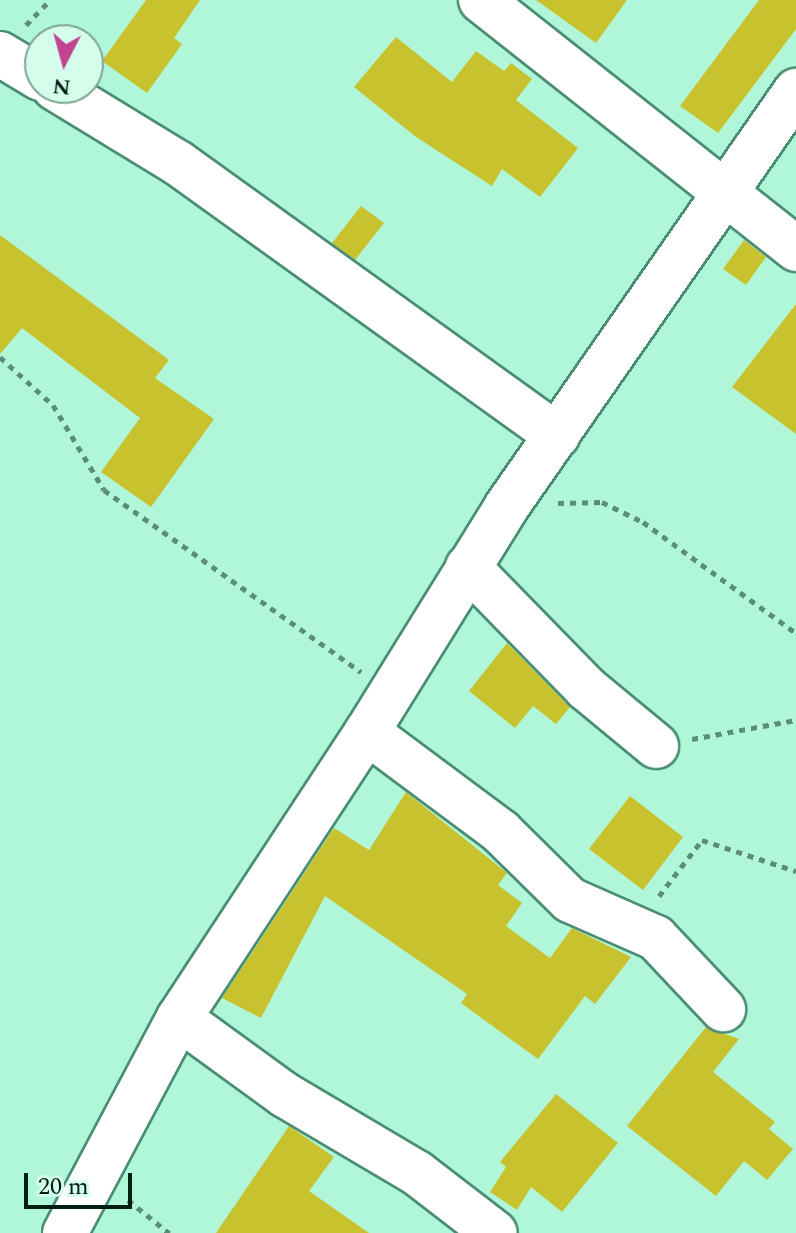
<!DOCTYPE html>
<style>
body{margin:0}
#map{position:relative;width:796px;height:1233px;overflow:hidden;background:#b0f7d9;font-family:Spectral,serif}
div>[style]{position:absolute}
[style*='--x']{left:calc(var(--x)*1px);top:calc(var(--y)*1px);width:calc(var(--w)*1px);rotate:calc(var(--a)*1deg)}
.building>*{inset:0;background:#c8c22f}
.path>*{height:5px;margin-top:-2.5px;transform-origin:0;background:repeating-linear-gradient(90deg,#5b8d79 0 6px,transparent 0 12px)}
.roads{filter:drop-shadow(2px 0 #498d74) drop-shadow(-2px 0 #498d74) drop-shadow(0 2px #498d74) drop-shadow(0 -2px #498d74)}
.minor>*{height:44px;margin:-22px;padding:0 22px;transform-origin:22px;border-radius:22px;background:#fff}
span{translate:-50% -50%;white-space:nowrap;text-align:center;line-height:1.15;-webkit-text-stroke:6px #d4fdeb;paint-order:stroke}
.north{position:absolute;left:24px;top:24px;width:80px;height:80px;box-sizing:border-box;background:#d4fdeb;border:2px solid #80a395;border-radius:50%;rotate:186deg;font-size:22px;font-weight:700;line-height:32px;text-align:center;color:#011d14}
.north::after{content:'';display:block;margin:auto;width:28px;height:36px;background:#c24390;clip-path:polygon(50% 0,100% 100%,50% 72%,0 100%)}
.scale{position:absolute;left:24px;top:1173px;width:108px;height:36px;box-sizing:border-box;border:4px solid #011d14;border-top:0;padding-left:10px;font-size:24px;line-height:28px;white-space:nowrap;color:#011d14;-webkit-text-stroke:6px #d4fdeb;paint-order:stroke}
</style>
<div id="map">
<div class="building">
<i style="clip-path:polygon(146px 0,200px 0,174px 38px,182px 44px,147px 93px,102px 61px)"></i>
<i style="clip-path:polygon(536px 0,627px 0,596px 43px)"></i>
<i style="clip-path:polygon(759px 0,796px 0,796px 29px,718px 133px,680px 106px)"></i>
<i style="clip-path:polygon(396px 37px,452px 82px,476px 51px,504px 71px,511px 63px,532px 79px,516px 100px,578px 148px,540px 197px,502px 169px,492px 186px,416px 137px,354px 87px)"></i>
<i style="clip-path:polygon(361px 206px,384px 223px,355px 260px,332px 243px)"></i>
<i style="clip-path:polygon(0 235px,169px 360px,155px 378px,214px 419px,151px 507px,101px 472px,140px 418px,22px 328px,0 354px)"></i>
<i style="clip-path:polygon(744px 240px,766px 257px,746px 285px,723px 269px)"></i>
<i style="clip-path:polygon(796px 304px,796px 434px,732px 387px)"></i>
<i style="clip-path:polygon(507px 643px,570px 707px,556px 724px,533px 706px,515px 728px,469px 691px)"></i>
<i style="clip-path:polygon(406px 792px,507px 873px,498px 885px,522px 903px,506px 926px,550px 958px,572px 928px,631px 957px,595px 1004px,585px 996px,538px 1059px,461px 1003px,467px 994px,325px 896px,261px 1018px,222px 998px,334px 828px,369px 850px)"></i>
<i style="clip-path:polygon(630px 796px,683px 837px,643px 890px,589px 849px)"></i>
<i style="clip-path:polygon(706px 1027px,739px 1039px,713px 1072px,775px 1122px,769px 1129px,793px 1149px,767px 1180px,744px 1161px,716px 1196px,627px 1126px)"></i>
<i style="clip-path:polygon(556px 1094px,618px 1143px,562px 1212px,531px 1187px,517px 1210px,490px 1192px,506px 1167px,500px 1162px)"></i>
<i style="clip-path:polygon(289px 1126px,334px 1157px,309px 1191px,369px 1233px,216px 1233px)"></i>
</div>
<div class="path">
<i style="--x:26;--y:25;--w:35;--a:-46"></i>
<i style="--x:0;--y:357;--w:72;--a:42.2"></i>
<i style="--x:53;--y:405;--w:99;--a:59"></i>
<i style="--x:104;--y:490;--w:315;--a:35.3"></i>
<i style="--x:558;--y:503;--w:44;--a:-1.3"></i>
<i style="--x:602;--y:502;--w:46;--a:26"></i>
<i style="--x:643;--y:522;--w:189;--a:36"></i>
<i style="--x:692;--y:739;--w:106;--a:-10.4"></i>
<i style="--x:659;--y:896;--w:71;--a:-52.5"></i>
<i style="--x:702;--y:840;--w:99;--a:18.3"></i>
<i style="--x:128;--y:1200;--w:53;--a:38.8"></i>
</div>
<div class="roads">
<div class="minor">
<i style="--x:481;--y:0;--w:402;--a:38.3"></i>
<i style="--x:0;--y:54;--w:47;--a:31"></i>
<i style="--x:55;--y:88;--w:144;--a:31.4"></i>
<i style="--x:178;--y:163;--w:467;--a:35.7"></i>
<i style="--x:468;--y:567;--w:169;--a:45.7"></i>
<i style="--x:586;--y:688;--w:91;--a:39.6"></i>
<i style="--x:367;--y:732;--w:167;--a:36.7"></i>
<i style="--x:501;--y:832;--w:97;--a:44.6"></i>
<i style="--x:570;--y:900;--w:94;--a:23.8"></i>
<i style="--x:656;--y:938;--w:98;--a:46.7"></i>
<i style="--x:179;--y:1018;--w:131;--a:36"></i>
<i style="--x:285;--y:1095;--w:153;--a:30.6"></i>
<i style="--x:417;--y:1173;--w:98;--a:37.6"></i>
<i style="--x:65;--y:1233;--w:243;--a:-62.1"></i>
<i style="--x:179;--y:1018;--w:342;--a:-56.7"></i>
<i style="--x:367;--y:732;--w:266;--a:-58.2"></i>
<i style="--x:507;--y:506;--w:506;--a:-55.15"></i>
</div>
</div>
<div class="north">N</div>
<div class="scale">20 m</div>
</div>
